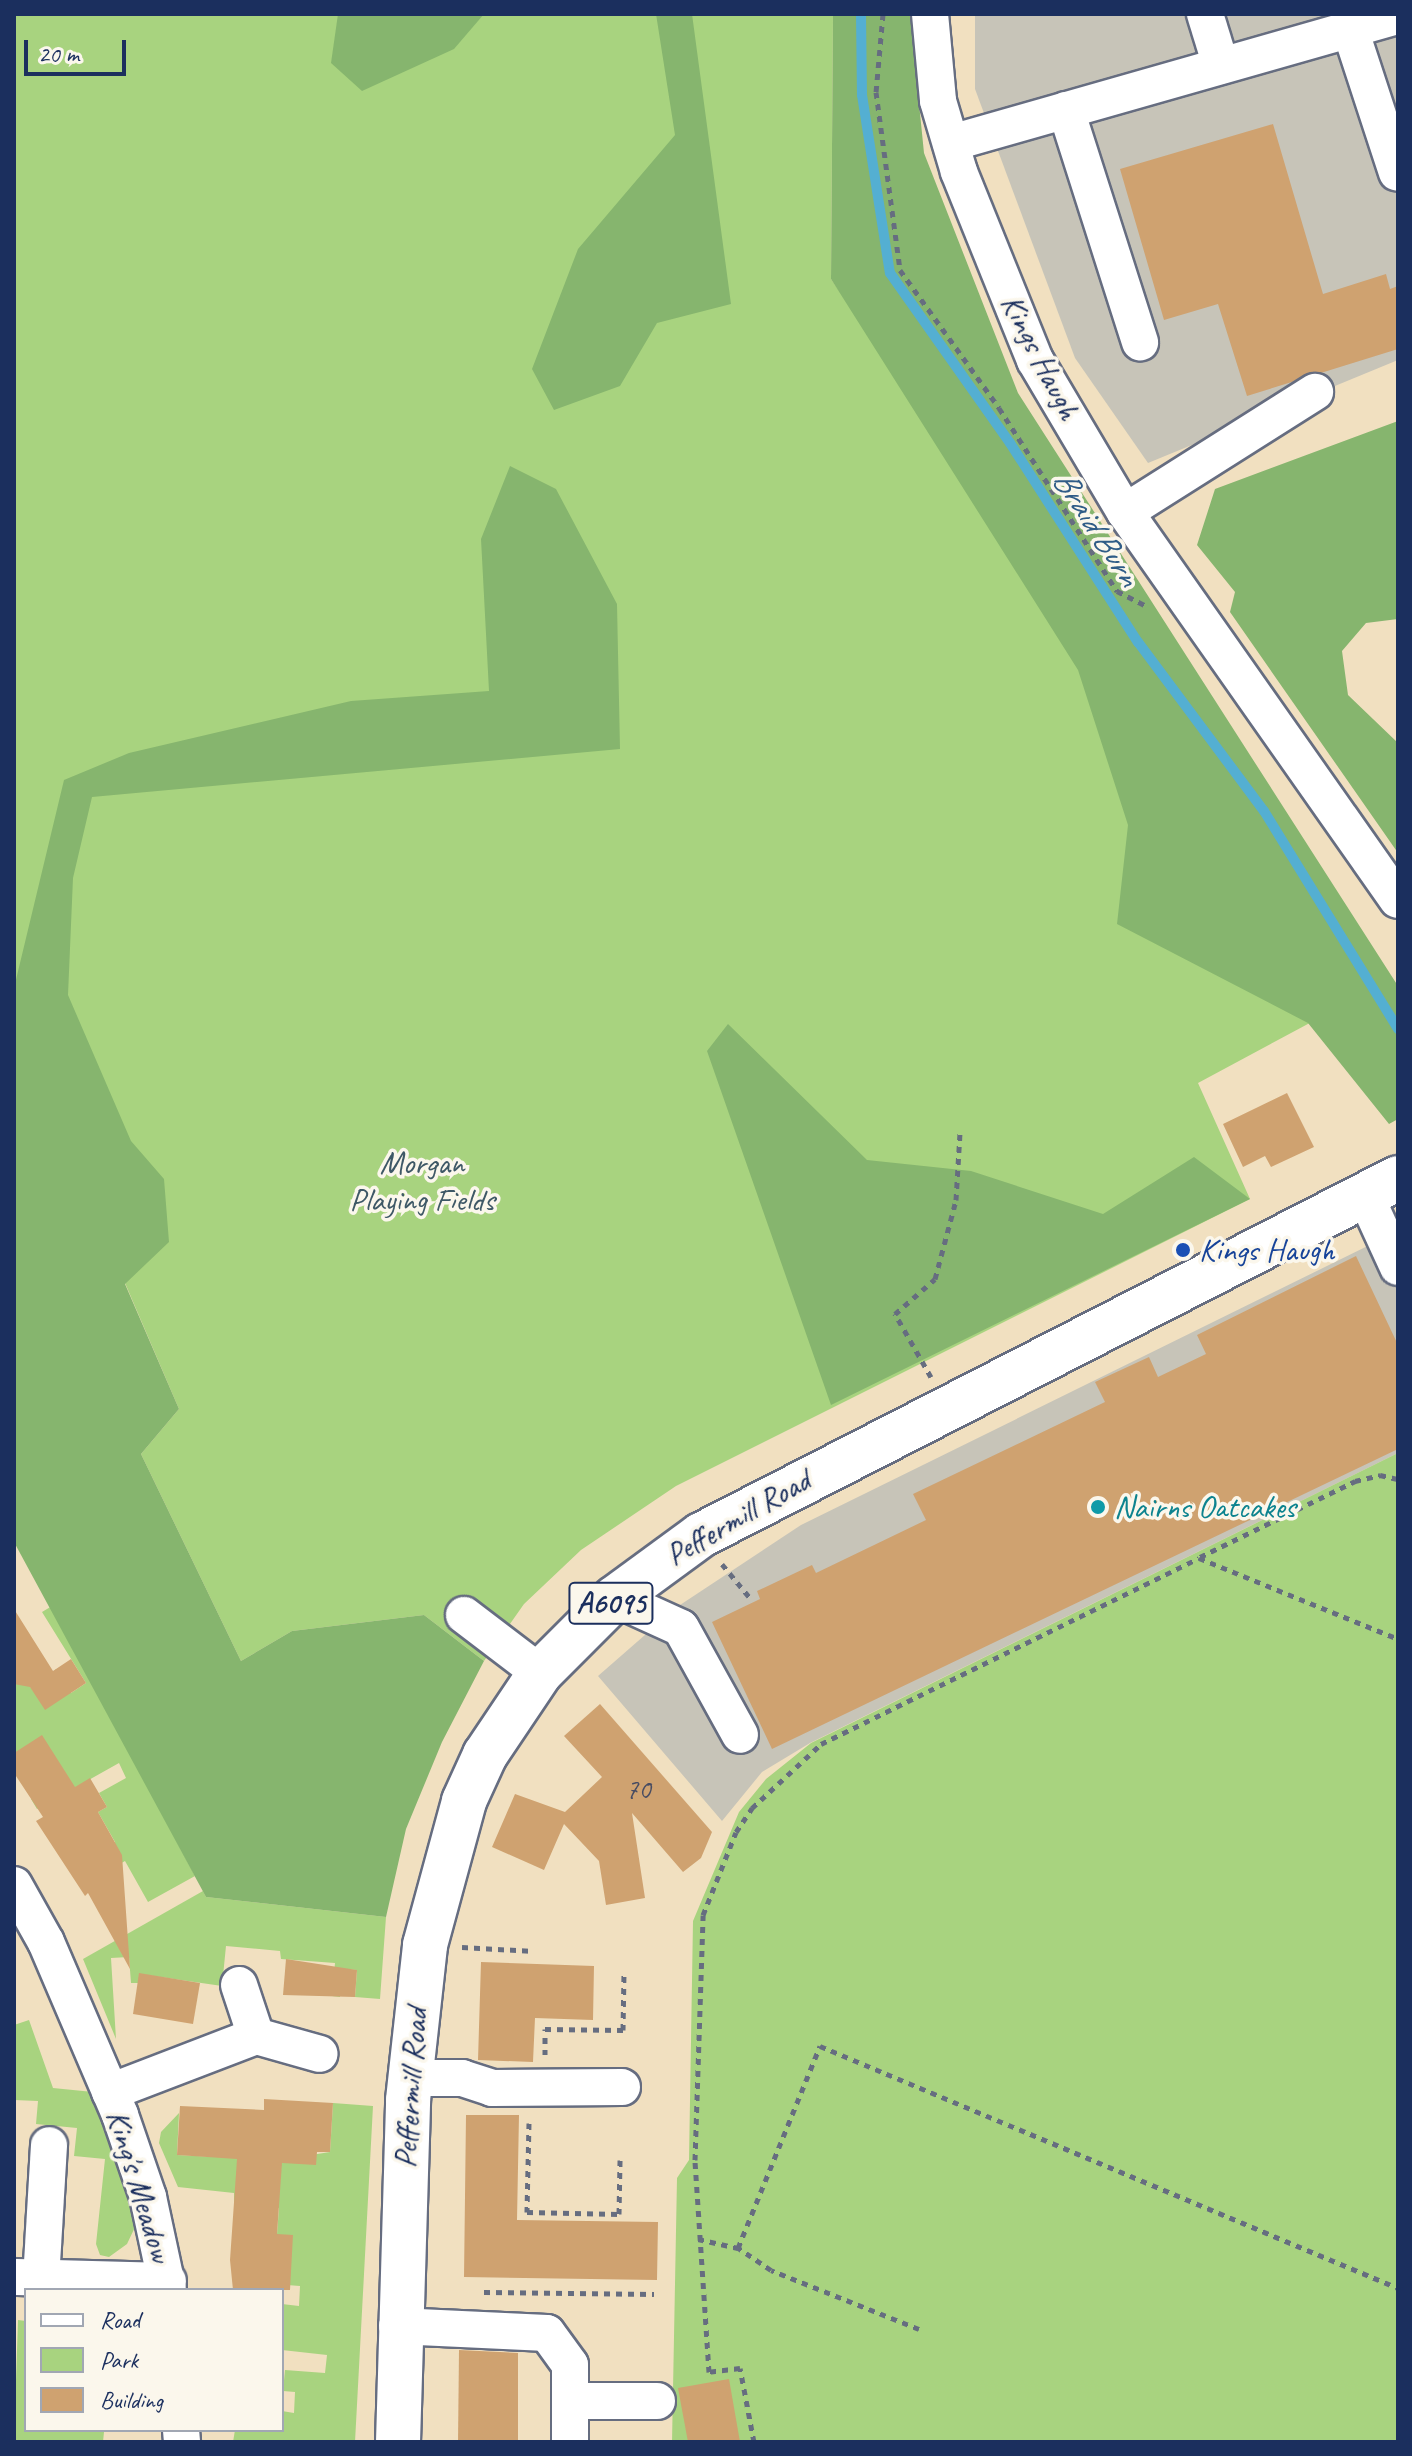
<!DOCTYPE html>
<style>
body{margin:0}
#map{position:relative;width:1412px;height:2456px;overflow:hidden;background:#f1e0c0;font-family:Caveat,sans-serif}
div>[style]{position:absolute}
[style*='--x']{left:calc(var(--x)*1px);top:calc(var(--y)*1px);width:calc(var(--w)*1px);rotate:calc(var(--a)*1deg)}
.industrial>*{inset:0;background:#c7c4b8}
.green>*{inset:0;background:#a8d37f}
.forest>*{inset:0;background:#86b56e}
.stream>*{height:10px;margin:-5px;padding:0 5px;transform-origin:5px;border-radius:5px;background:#54afd2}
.building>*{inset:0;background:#cfa270}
.path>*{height:5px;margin-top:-2.5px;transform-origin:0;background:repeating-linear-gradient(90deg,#666d80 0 6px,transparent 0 12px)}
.roads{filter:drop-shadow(2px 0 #666d80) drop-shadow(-2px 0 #666d80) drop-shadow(0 2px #666d80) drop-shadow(0 -2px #666d80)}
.minor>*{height:36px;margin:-18px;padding:0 18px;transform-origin:18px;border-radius:18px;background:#fff}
.major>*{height:44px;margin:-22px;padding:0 22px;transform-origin:22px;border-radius:22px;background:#fff}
.dots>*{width:22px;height:22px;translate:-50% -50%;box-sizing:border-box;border:4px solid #fbf7ec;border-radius:50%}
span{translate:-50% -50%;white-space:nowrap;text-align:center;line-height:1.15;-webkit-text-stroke:7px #fbf7ec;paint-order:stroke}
.number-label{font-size:28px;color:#484c62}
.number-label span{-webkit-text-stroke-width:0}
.shield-label span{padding:2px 6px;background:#fbf7ec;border:2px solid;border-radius:6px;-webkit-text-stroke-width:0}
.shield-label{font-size:30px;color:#1b2f5e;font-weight:700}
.street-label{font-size:32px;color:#1b2f5e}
.park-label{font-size:32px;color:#3e5866}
.transit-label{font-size:32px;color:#164399}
.left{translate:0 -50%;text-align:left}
.culture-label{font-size:32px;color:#0d838f}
.water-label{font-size:34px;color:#2f5c87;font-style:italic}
.frame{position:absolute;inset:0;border:16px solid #1b2f5e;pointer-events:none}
.legend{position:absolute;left:24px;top:2288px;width:260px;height:144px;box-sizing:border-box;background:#fbf7ec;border:2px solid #a1a7b3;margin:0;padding:10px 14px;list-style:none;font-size:24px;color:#1b2f5e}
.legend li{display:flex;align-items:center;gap:16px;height:40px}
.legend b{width:40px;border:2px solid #a1a7b3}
.scale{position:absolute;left:24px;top:40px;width:102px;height:36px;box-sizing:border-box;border:4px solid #1b2f5e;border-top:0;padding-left:10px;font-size:24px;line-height:28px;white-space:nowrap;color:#1b2f5e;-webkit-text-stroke:6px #fbf7ec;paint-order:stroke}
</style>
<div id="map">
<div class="industrial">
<i style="clip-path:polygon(975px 14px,1398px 14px,1398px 360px,1148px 463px,1075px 358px,975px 89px)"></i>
<i style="clip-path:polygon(1398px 1231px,1398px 1453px,810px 1743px,762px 1772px,722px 1821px,598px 1676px,677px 1607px,801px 1525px)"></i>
</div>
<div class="green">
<i style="clip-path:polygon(14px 14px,833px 14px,831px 279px,1334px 1010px,1198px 1083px,1250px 1199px,676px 1486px,581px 1550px,524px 1604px,484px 1661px,424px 1615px,292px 1631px,241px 1661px,141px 1454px,179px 1409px,125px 1283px,14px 1156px)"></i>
<i style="clip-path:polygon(1398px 1453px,1398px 2442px,672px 2442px,677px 2178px,689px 2160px,693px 1921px,739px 1812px,766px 1779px,811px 1743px)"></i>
<i style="clip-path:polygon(52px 1606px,195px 1876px,148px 1902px,125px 1861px,79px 1887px,78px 1864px,115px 1842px,98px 1812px,107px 1807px,99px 1793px,126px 1778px,119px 1763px,37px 1809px,31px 1799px,67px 1776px,14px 1753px,14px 1680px,22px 1675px,34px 1692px,56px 1669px,71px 1693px,86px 1683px,42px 1612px)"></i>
<i style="clip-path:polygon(203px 1891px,206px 1897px,386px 1917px,380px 1999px,355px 1997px,357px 1970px,342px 1969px,340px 1997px,332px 1996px,335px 1963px,281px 1959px,280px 1951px,226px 1946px,222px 1986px,140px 1974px,138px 1983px,131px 1983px,129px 1957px,111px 1958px,116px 2039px,83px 1959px)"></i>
<i style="clip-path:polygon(29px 2020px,53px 2088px,93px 2092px,136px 2225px,127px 2244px,109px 2257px,100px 2255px,96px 2244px,105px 2159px,74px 2156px,77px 2128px,36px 2124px,38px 2101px,14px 2100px,14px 2025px)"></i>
<i style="clip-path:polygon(333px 2103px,373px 2106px,355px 2442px,233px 2442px,235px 2430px,282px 2430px,282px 2411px,294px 2413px,295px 2392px,283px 2391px,285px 2370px,325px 2373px,327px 2355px,282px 2350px,282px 2304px,299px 2306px,300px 2286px,234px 2281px,277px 2234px,279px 2208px,234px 2204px,234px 2193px,178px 2187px,159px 2143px,161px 2132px,179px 2113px,177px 2155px,216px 2157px,217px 2140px,267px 2162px,330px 2152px)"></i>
<i style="clip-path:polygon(18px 2320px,26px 2321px,26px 2430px,104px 2432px,103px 2442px,14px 2440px)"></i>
</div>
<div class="forest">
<i style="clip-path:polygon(338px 14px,484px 14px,454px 49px,362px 91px,331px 63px)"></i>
<i style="clip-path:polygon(656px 14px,692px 14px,731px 304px,657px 323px,620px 386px,554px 410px,532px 369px,578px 249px,675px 135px)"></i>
<i style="clip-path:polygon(833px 14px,910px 14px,924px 153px,1018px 393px,1398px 986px,1398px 1119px,1389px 1124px,1308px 1023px,1117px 924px,1128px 825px,1078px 670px,831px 279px)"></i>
<i style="clip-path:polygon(1398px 421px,1398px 619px,1366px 623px,1342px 651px,1348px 695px,1398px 743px,1398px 853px,1230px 612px,1235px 592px,1197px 545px,1215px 489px)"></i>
<i style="clip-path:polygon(510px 466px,556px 489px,617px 604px,620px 749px,92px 797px,73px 878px,68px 995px,131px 1141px,164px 1179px,169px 1242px,125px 1284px,179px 1409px,141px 1454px,241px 1661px,292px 1631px,424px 1615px,484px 1661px,442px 1742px,406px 1829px,386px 1917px,206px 1897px,14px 1542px,14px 988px,64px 780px,129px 753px,351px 701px,489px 691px,481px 539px)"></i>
<i style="clip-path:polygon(728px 1024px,867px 1160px,971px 1171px,1103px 1214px,1194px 1157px,1250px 1199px,831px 1405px,707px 1051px)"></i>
</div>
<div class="stream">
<i style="--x:861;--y:14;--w:81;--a:89.3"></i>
<i style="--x:862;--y:95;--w:180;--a:81.1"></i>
<i style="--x:890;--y:273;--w:208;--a:54.8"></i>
<i style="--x:1010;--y:443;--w:237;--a:57.3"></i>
<i style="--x:1138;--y:642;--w:211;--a:53.3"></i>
<i style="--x:1264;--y:811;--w:256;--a:58.4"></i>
</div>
<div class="building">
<i style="clip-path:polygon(1273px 124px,1323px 294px,1386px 274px,1390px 289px,1398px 286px,1398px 349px,1247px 396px,1218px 304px,1164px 320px,1120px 169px)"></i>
<i style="clip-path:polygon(1287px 1093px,1314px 1147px,1271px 1167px,1265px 1156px,1243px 1167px,1223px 1124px)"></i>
<i style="clip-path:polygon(1356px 1256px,1398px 1345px,1398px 1449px,772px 1749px,712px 1622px,760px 1599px,757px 1591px,812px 1565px,816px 1573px,926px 1520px,913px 1494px,1105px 1402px,1095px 1382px,1149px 1357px,1158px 1377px,1206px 1354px,1197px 1335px)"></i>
<i style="clip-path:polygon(14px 1609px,53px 1671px,71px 1659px,86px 1683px,45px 1710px,30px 1687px,14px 1684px)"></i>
<i style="clip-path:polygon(600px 1704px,712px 1832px,701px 1858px,683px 1872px,632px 1813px,645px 1898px,606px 1905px,599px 1861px,564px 1824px,544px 1870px,492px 1847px,515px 1794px,565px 1812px,602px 1777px,564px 1736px)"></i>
<i style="clip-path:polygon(42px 1735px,75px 1787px,90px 1778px,107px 1807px,98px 1812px,122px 1855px,130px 1969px,88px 1893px,85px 1896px,36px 1821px,43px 1817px,14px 1773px,14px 1753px)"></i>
<i style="clip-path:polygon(286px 1959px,357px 1970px,355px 1997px,283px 1995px)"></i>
<i style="clip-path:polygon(481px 1962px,594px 1966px,593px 2020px,535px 2018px,533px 2062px,478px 2060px)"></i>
<i style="clip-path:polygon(139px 1973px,200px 1983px,193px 2024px,133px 2014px)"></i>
<i style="clip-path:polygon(264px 2099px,333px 2103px,330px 2152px,317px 2152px,316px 2165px,282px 2163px,277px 2234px,293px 2235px,290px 2290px,233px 2290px,230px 2260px,237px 2159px,177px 2155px,180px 2106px,264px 2110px)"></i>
<i style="clip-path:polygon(466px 2115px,519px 2115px,517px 2220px,658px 2222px,657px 2280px,464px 2277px)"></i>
<i style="clip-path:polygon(459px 2350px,518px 2353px,518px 2442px,458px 2442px)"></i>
<i style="clip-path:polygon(729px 2379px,740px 2442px,688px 2442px,678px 2388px)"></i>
</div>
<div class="path">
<i style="--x:883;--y:14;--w:78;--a:95.1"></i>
<i style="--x:876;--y:92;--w:180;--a:82.3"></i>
<i style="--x:900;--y:270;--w:170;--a:54.3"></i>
<i style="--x:999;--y:408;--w:218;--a:57.2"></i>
<i style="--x:1117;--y:591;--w:33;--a:27"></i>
<i style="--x:931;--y:1377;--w:73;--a:-119.7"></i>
<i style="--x:895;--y:1314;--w:53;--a:-41.2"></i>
<i style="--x:935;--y:1279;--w:82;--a:-75.1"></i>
<i style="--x:956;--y:1200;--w:67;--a:-86.6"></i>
<i style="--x:1200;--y:1557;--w:173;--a:-26.1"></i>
<i style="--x:1355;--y:1481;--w:26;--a:-13"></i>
<i style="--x:1380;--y:1475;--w:18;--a:13"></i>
<i style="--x:722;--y:1564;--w:44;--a:50.5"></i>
<i style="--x:462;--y:1947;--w:72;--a:3.2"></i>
<i style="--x:545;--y:2055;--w:26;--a:-90"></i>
<i style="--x:545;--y:2029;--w:78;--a:0.7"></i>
<i style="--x:623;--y:2030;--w:57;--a:-89"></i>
<i style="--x:529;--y:2123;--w:89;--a:91.3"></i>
<i style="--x:527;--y:2212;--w:92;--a:1.2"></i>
<i style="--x:619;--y:2214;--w:54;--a:-88.9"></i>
<i style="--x:698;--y:2239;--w:41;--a:12.7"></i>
<i style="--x:484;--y:2292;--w:170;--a:0.7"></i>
<i style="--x:919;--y:2329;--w:159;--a:-158.3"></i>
<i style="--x:771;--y:2270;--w:40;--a:-146"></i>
<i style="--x:738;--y:2248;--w:218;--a:-67.9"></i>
<i style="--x:820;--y:2046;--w:627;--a:22.72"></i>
<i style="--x:754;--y:2442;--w:75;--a:-100.7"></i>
<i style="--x:740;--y:2368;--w:31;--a:173"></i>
<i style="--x:709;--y:2372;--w:212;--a:-93.8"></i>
<i style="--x:695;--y:2160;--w:245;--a:-88.1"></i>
<i style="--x:703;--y:1915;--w:89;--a:-68.3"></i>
<i style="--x:736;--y:1832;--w:29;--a:-56"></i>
<i style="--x:752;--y:1808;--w:94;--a:-42.8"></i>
<i style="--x:821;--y:1744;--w:421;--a:-26.2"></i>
<i style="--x:1199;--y:1558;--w:215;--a:22.1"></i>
</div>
<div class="roads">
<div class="minor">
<i style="--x:930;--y:14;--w:87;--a:84.7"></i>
<i style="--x:938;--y:101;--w:74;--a:73.5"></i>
<i style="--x:959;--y:172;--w:203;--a:68"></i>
<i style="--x:1035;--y:360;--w:177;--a:59.4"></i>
<i style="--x:1125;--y:512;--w:474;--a:54.9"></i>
<i style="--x:1205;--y:14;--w:54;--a:72.9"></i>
<i style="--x:1350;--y:29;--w:151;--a:71.9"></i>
<i style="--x:1066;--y:110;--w:244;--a:72.3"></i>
<i style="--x:951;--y:143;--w:465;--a:-15.9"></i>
<i style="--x:1125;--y:512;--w:225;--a:-32.3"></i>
<i style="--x:1365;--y:1195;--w:79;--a:65.4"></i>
<i style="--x:615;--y:1598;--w:72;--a:24.4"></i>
<i style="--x:681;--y:1628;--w:122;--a:61.1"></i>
<i style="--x:464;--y:1615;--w:96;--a:37.3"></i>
<i style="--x:14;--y:1885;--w:65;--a:60.7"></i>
<i style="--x:46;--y:1942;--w:188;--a:66.8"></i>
<i style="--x:120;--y:2115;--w:87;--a:71.1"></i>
<i style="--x:148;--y:2197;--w:95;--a:77.9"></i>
<i style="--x:239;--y:1985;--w:54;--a:71.6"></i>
<i style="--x:410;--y:2078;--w:52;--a:0"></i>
<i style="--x:462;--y:2078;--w:32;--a:18"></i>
<i style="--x:492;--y:2088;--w:130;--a:-0.4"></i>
<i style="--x:110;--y:2092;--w:156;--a:-21"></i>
<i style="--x:256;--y:2036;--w:66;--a:15.7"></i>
<i style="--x:14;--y:2277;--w:154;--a:1.5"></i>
<i style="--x:41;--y:2280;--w:135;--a:-86.6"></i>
<i style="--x:397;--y:2326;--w:150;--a:2.7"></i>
<i style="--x:547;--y:2333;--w:39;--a:54"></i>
<i style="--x:570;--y:2365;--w:77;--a:90"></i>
<i style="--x:571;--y:2401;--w:86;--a:0"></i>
<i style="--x:181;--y:2430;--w:12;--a:85"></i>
</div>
<div class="major">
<i style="--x:398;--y:2442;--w:342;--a:-88.3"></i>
<i style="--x:408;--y:2100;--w:156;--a:-83.7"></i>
<i style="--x:425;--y:1945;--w:149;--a:-74.8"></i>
<i style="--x:464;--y:1801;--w:51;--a:-65.5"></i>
<i style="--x:485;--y:1755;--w:99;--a:-56.1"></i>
<i style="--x:540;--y:1673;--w:106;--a:-45"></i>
<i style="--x:615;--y:1598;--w:107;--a:-36.2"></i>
<i style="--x:701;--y:1535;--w:783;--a:-27.12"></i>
</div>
</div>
<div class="dots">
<i style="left:1183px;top:1250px;background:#1a4fb4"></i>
<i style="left:1098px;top:1507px;background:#0f9aa8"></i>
</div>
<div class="number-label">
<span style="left:638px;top:1789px">70</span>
</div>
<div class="shield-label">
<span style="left:611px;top:1603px">A6095</span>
</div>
<div class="street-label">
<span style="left:1040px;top:357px;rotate:63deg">Kings Haugh</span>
<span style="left:738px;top:1518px;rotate:-30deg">Peffermill Road</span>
<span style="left:411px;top:2088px;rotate:-86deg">Peffermill Road</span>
<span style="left:139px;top:2186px;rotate:73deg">King's Meadow</span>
</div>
<div class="park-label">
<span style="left:422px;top:1182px">Morgan<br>Playing Fields</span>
</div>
<div class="transit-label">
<span class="left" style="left:1199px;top:1250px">Kings Haugh</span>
</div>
<div class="culture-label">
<span class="left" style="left:1114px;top:1507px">Nairns Oatcakes</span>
</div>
<div class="water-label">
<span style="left:1097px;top:527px;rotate:57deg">Braid Burn</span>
</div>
<div class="frame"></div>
<ul class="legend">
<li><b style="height:10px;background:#fff"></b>Road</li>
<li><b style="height:22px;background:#a8d37f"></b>Park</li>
<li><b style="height:22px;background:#cfa270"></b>Building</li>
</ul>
<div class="scale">20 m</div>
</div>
